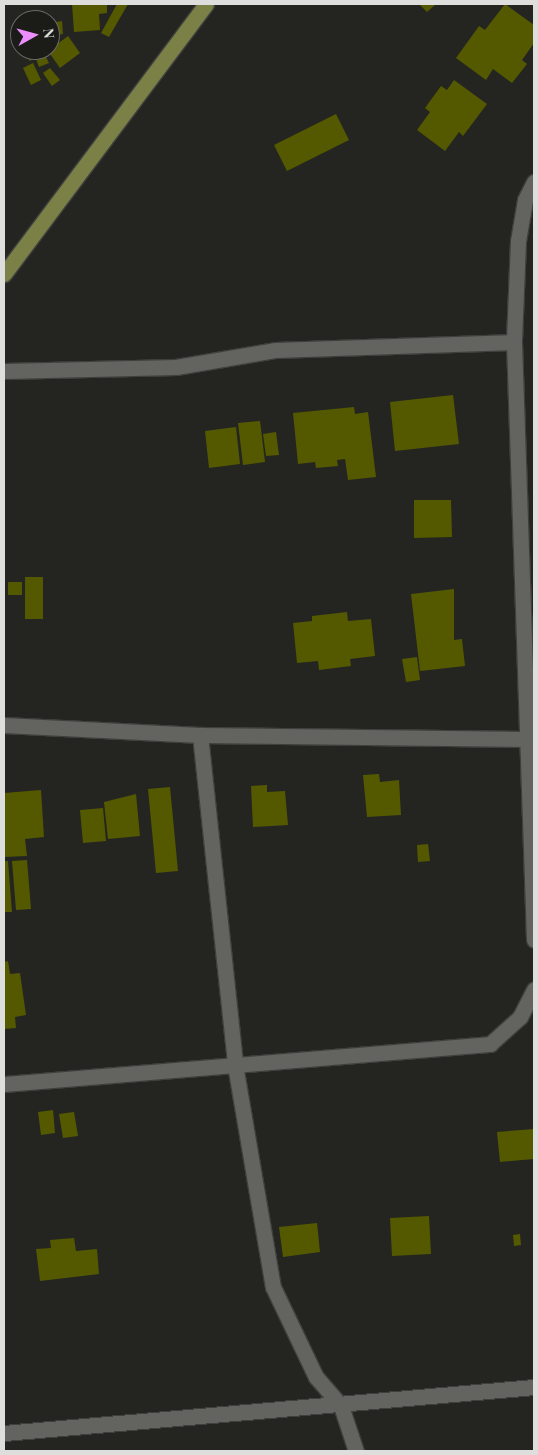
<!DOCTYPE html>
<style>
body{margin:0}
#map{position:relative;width:538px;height:1455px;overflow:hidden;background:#242521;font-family:"Playfair Display",serif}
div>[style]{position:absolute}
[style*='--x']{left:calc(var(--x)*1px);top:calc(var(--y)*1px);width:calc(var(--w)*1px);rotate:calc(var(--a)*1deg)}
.building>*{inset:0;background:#545900}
.roads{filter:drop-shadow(1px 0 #3f403d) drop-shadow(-1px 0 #3f403d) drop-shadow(0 1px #3f403d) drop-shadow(0 -1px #3f403d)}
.minor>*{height:15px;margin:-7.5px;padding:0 7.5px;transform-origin:7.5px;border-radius:7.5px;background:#636460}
.primary>*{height:15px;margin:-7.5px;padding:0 7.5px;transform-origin:7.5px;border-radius:7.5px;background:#7b8047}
span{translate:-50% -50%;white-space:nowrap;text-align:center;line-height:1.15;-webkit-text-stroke:5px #1b1b18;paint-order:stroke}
.frame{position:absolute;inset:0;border:5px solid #dededc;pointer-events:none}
.north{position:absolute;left:10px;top:10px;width:50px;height:50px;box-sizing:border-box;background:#1b1b18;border:1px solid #696966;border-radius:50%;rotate:83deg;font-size:14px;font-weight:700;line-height:20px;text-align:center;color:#dededc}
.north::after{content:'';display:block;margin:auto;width:18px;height:22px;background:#eb8dfc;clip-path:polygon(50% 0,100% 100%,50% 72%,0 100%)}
</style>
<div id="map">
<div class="building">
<i style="clip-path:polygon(72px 4px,107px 4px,107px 13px,99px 14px,100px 30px,74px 32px)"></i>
<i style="clip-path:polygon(117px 4px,128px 4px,109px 37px,101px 33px)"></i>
<i style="clip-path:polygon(419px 4px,436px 4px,427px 12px)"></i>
<i style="clip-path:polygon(505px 4px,534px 25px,534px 43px,522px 60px,527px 64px,512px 83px,493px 69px,486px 80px,456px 58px,479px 26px,485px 30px)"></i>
<i style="clip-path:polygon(62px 21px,63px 34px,51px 36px,50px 23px)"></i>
<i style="clip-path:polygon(68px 36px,80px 53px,60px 68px,48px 51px)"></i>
<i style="clip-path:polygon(23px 50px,39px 50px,41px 54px,30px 61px)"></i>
<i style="clip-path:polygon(45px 55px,49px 63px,39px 67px,36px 59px)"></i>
<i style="clip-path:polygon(33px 63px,41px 80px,31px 85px,23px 68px)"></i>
<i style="clip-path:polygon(50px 68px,60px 80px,52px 86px,43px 73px)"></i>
<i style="clip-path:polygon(454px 80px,487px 104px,463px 136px,459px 132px,445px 151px,417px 130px,430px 112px,425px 108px,441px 86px,447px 90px)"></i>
<i style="clip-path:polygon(336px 114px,349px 140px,287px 171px,274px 145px)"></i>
<i style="clip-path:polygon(453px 395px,459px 444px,395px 451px,390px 402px)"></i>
<i style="clip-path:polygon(354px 407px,355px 414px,368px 412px,376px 477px,348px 480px,345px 459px,337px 460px,338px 466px,316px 468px,315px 462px,298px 464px,293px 413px)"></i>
<i style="clip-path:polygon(260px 421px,265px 462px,243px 465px,238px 423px)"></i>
<i style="clip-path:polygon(236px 427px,240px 464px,209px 468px,205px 431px)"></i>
<i style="clip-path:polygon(276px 432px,279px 455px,266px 456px,263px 434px)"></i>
<i style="clip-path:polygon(414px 500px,451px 500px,452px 537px,414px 538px)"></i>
<i style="clip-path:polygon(25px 577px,43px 577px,43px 619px,25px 619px)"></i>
<i style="clip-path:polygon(8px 582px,22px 582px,22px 595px,8px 595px)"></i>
<i style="clip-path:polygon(454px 589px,454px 640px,462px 639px,465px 666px,420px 671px,411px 594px)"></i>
<i style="clip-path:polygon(347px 612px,348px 621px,371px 619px,375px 656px,350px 659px,351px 666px,319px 670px,318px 661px,297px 663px,293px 623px,312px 621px,312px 616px)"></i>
<i style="clip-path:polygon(417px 657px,420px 680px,406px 682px,402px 659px)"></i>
<i style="clip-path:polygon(379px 774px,380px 782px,399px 780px,401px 815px,367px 817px,363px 775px)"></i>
<i style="clip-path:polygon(267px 785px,267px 792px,285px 791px,288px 825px,253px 827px,251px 786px)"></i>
<i style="clip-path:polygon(170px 787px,178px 871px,156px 873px,148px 789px)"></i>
<i style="clip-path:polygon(41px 790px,44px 837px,25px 839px,27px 856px,4px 857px,4px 793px)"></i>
<i style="clip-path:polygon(136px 794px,140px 836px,108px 839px,104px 802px)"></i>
<i style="clip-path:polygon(103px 808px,106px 841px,83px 843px,80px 810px)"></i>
<i style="clip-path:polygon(428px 844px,430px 861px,418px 862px,417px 845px)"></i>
<i style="clip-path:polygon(27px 860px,31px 909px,16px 910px,12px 861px)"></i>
<i style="clip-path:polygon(4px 861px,8px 861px,12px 912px,4px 912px)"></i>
<i style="clip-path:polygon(8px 961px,10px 974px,20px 973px,26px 1015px,15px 1017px,16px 1028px,4px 1029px,4px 962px)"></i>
<i style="clip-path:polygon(53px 1110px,55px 1133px,41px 1135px,38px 1112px)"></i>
<i style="clip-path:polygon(74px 1112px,78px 1136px,63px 1138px,59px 1114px)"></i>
<i style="clip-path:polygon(534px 1129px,534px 1159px,500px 1162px,497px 1132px)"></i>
<i style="clip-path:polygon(429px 1216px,431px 1254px,392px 1256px,390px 1218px)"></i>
<i style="clip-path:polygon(317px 1223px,320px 1252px,283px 1257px,279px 1227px)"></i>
<i style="clip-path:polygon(520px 1234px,521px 1245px,514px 1246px,513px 1235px)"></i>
<i style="clip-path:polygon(74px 1238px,76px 1251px,97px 1249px,99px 1274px,40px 1281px,36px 1249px,51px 1248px,50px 1240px)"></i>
</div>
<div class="roads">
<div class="minor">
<i style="--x:534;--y:182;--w:20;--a:117"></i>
<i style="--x:525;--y:200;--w:42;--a:99.7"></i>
<i style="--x:518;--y:241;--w:101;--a:92.3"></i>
<i style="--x:514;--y:342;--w:598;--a:88.08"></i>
<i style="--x:4;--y:371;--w:172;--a:-1.3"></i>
<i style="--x:176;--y:367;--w:100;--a:-9.7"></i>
<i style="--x:275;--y:350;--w:239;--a:-1.9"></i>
<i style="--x:4;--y:725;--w:196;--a:2.9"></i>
<i style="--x:200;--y:735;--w:326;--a:0.7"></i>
<i style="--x:200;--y:735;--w:332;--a:83.9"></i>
<i style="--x:235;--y:1065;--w:225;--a:80.3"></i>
<i style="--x:273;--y:1287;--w:100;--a:64.5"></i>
<i style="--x:316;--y:1377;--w:38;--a:49"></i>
<i style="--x:341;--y:1406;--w:47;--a:71.6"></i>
<i style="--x:4;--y:1084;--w:488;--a:-4.7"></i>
<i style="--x:490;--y:1044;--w:40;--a:-42"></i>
<i style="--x:520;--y:1017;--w:31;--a:-63"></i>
<i style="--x:4;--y:1433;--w:532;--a:-4.96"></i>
</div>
<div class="primary">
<i style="--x:4;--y:274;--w:337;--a:-53.2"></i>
</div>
</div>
<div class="frame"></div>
<div class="north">N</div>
</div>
